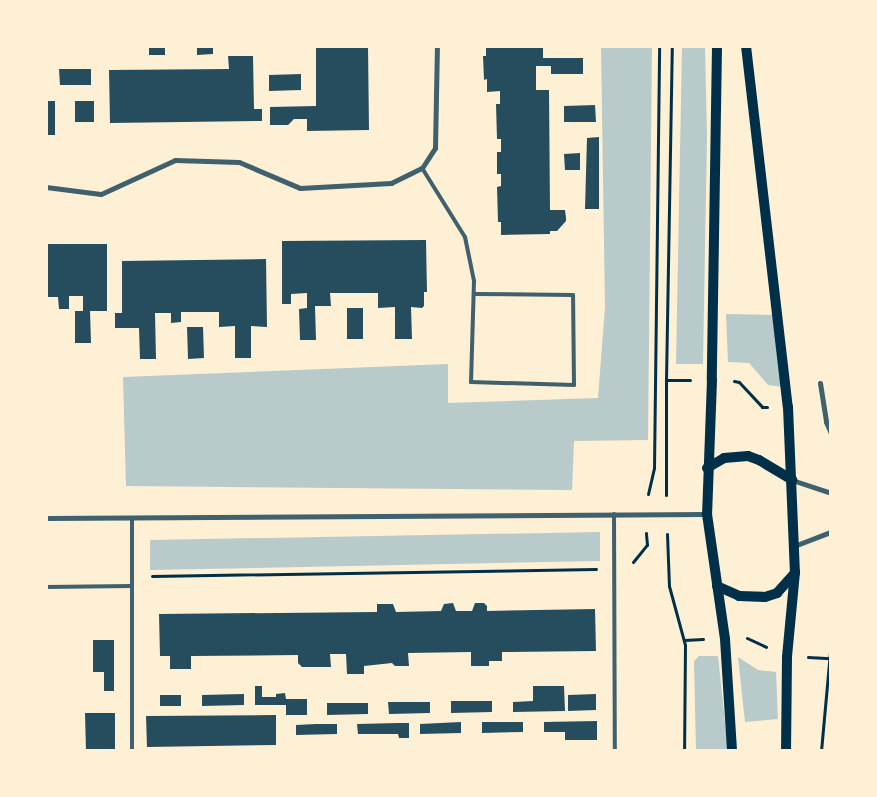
<!DOCTYPE html>
<style>
body{margin:0}
#map{position:relative;width:877px;height:797px;overflow:hidden;background:#fdf0d5;font-family:"Fira Sans Condensed",sans-serif}
div>[style]{position:absolute}
[style*='--x']{left:calc(var(--x)*1px);top:calc(var(--y)*1px);width:calc(var(--w)*1px);rotate:calc(var(--a)*1deg)}
.green>*{inset:0;background:#b9caca}
.building>*{inset:0;background:#264d5e}
.path>*{height:3px;margin:-1.5px;padding:0 1.5px;transform-origin:1.5px;border-radius:1.5px;background:#003049}
.service>*{height:4px;margin:-2px;padding:0 2px;transform-origin:2px;border-radius:2px;background:#3f606c}
.minor>*{height:5px;margin:-2.5px;padding:0 2.5px;transform-origin:2.5px;border-radius:2.5px;background:#3f606c}
.secondary>*{height:10px;margin:-5px;padding:0 5px;transform-origin:5px;border-radius:5px;background:#003049}
span{translate:-50% -50%;white-space:nowrap;text-align:center;line-height:1.15;-webkit-text-stroke:4px #fdf0d5;paint-order:stroke}
.frame{position:absolute;inset:0;border:48px solid #fdf0d5;pointer-events:none}
</style>
<div id="map">
<div class="green">
<i style="clip-path:polygon(601px 46px,652px 46px,648px 440px,574px 441px,572px 490px,126px 486px,123px 377px,448px 364px,448px 403px,598px 398px,605px 307px)"></i>
<i style="clip-path:polygon(682px 46px,705px 46px,707px 137px,703px 364px,676px 364px)"></i>
<i style="clip-path:polygon(726px 314px,774px 315px,783px 387px,768px 385px,749px 363px,728px 362px)"></i>
<i style="clip-path:polygon(600px 532px,600px 561px,150px 570px,150px 540px)"></i>
<i style="clip-path:polygon(699px 656px,718px 656px,728px 751px,696px 751px,694px 661px)"></i>
<i style="clip-path:polygon(738px 657px,758px 670px,776px 672px,778px 719px,745px 722px)"></i>
</div>
<div class="building">
<i style="clip-path:polygon(149px 46px,165px 46px,165px 55px,149px 55px)"></i>
<i style="clip-path:polygon(197px 46px,213px 46px,213px 54px,197px 55px)"></i>
<i style="clip-path:polygon(316px 46px,368px 46px,369px 130px,307px 131px,307px 119px,294px 119px,288px 125px,270px 125px,270px 107px,316px 106px)"></i>
<i style="clip-path:polygon(486px 46px,543px 46px,543px 58px,583px 58px,583px 74px,551px 74px,551px 66px,536px 66px,536px 90px,549px 90px,550px 210px,565px 210px,566px 218px,566px 221px,557px 231px,550px 231px,550px 234px,501px 235px,501px 222px,498px 222px,497px 187px,501px 186px,501px 174px,497px 174px,497px 152px,501px 152px,501px 139px,497px 139px,496px 104px,500px 104px,500px 91px,487px 92px,487px 79px,484px 80px,483px 56px,486px 56px)"></i>
<i style="clip-path:polygon(228px 56px,253px 56px,254px 109px,262px 109px,262px 121px,110px 123px,109px 70px,229px 69px)"></i>
<i style="clip-path:polygon(59px 69px,91px 69px,91px 85px,60px 85px)"></i>
<i style="clip-path:polygon(301px 74px,301px 90px,269px 91px,269px 75px)"></i>
<i style="clip-path:polygon(46px 101px,55px 101px,55px 135px,46px 135px)"></i>
<i style="clip-path:polygon(75px 101px,94px 101px,94px 122px,75px 122px)"></i>
<i style="clip-path:polygon(595px 105px,596px 122px,564px 122px,564px 106px)"></i>
<i style="clip-path:polygon(599px 137px,599px 209px,585px 209px,587px 138px)"></i>
<i style="clip-path:polygon(580px 153px,580px 170px,565px 170px,564px 154px)"></i>
<i style="clip-path:polygon(426px 240px,427px 292px,424px 292px,424px 306px,422px 308px,411px 307px,412px 339px,395px 339px,395px 307px,378px 308px,378px 293px,330px 293px,331px 306px,315px 306px,316px 340px,300px 340px,299px 309px,307px 308px,307px 293px,291px 294px,291px 304px,282px 304px,282px 241px)"></i>
<i style="clip-path:polygon(46px 244px,107px 244px,107px 311px,90px 311px,91px 343px,75px 343px,75px 311px,83px 311px,83px 296px,69px 296px,69px 309px,59px 309px,58px 297px,46px 297px)"></i>
<i style="clip-path:polygon(266px 259px,267px 327px,251px 326px,251px 358px,235px 358px,235px 326px,219px 327px,219px 312px,181px 312px,181px 322px,171px 323px,171px 313px,155px 313px,156px 359px,140px 359px,139px 328px,115px 328px,115px 313px,122px 313px,122px 261px)"></i>
<i style="clip-path:polygon(347px 308px,363px 308px,363px 339px,347px 339px)"></i>
<i style="clip-path:polygon(187px 327px,203px 327px,204px 358px,188px 359px)"></i>
<i style="clip-path:polygon(453px 603px,456px 611px,472px 611px,475px 603px,484px 603px,487px 606px,487px 611px,595px 609px,596px 651px,502px 652px,502px 661px,489px 661px,489px 666px,471px 666px,471px 652px,408px 653px,409px 666px,395px 666px,392px 663px,364px 666px,364px 674px,347px 674px,346px 654px,330px 654px,331px 667px,302px 667px,298px 663px,298px 655px,191px 656px,191px 669px,170px 669px,170px 656px,160px 656px,159px 614px,377px 612px,377px 604px,393px 604px,396px 612px,441px 611px,444px 604px)"></i>
<i style="clip-path:polygon(93px 640px,114px 640px,114px 691px,104px 691px,104px 672px,93px 672px)"></i>
<i style="clip-path:polygon(255px 686px,262px 686px,262px 697px,276px 697px,276px 694px,285px 693px,286px 699px,307px 699px,307px 715px,286px 715px,286px 705px,255px 705px)"></i>
<i style="clip-path:polygon(533px 686px,564px 686px,565px 711px,513px 712px,513px 702px,533px 701px)"></i>
<i style="clip-path:polygon(244px 694px,244px 705px,202px 706px,202px 695px)"></i>
<i style="clip-path:polygon(596px 694px,596px 710px,568px 711px,568px 695px)"></i>
<i style="clip-path:polygon(160px 695px,181px 695px,181px 706px,160px 706px)"></i>
<i style="clip-path:polygon(451px 701px,492px 701px,492px 712px,451px 713px)"></i>
<i style="clip-path:polygon(388px 702px,430px 702px,430px 713px,389px 714px)"></i>
<i style="clip-path:polygon(327px 703px,368px 703px,368px 714px,327px 715px)"></i>
<i style="clip-path:polygon(85px 713px,115px 713px,115px 751px,86px 751px)"></i>
<i style="clip-path:polygon(276px 715px,276px 745px,147px 747px,146px 716px)"></i>
<i style="clip-path:polygon(597px 721px,597px 740px,565px 740px,565px 732px,544px 732px,544px 722px)"></i>
<i style="clip-path:polygon(461px 722px,461px 733px,420px 734px,420px 724px)"></i>
<i style="clip-path:polygon(482px 722px,523px 722px,523px 732px,482px 733px)"></i>
<i style="clip-path:polygon(399px 723px,409px 723px,409px 738px,399px 738px,398px 734px,358px 734px,357px 724px)"></i>
<i style="clip-path:polygon(316px 724px,337px 724px,337px 734px,296px 735px,296px 725px)"></i>
</div>
<div class="path">
<i style="--x:666;--y:380;--w:24;--a:0"></i>
<i style="--x:734;--y:381;--w:5;--a:11"></i>
<i style="--x:739;--y:382;--w:34;--a:47"></i>
<i style="--x:762;--y:407;--w:5;--a:0"></i>
<i style="--x:648;--y:494;--w:27;--a:-77"></i>
<i style="--x:654;--y:468;--w:422;--a:-89.3"></i>
<i style="--x:666;--y:495;--w:115;--a:-90"></i>
<i style="--x:666;--y:380;--w:334;--a:-89"></i>
<i style="--x:667;--y:534;--w:52;--a:87.8"></i>
<i style="--x:669;--y:586;--w:61;--a:74.8"></i>
<i style="--x:685;--y:645;--w:106;--a:90.5"></i>
<i style="--x:633;--y:562;--w:22;--a:-51"></i>
<i style="--x:647;--y:545;--w:12;--a:-95"></i>
<i style="--x:152;--y:576;--w:444;--a:-0.9"></i>
<i style="--x:747;--y:638;--w:21;--a:25"></i>
<i style="--x:684;--y:640;--w:19;--a:-3"></i>
<i style="--x:808;--y:657;--w:22;--a:3"></i>
<i style="--x:821;--y:751;--w:110;--a:-84.8"></i>
</div>
<div class="service">
<i style="--x:422;--y:168;--w:81;--a:58.1"></i>
<i style="--x:465;--y:237;--w:45;--a:78.4"></i>
<i style="--x:474;--y:281;--w:101;--a:91.7"></i>
<i style="--x:471;--y:382;--w:103;--a:1.7"></i>
<i style="--x:574;--y:385;--w:90;--a:-90.6"></i>
<i style="--x:573;--y:295;--w:99;--a:-179.4"></i>
<i style="--x:614;--y:514;--w:237;--a:89.8"></i>
<i style="--x:46;--y:587;--w:85;--a:-0.7"></i>
<i style="--x:132;--y:751;--w:233;--a:-90"></i>
</div>
<div class="minor">
<i style="--x:46;--y:187;--w:55;--a:7.3"></i>
<i style="--x:101;--y:194;--w:81;--a:-24.7"></i>
<i style="--x:175;--y:160;--w:64;--a:1.8"></i>
<i style="--x:239;--y:162;--w:66;--a:23.1"></i>
<i style="--x:300;--y:188;--w:91;--a:-3.1"></i>
<i style="--x:391;--y:183;--w:34;--a:-26"></i>
<i style="--x:422;--y:168;--w:24;--a:-57"></i>
<i style="--x:435;--y:148;--w:102;--a:-88.9"></i>
<i style="--x:820;--y:383;--w:39;--a:81"></i>
<i style="--x:826;--y:422;--w:12;--a:66"></i>
<i style="--x:792;--y:480;--w:41;--a:18.4"></i>
<i style="--x:46;--y:518;--w:661;--a:-0.35"></i>
<i style="--x:794;--y:546;--w:40;--a:-21"></i>
</div>
<div class="secondary">
<i style="--x:717;--y:46;--w:334;--a:90.9"></i>
<i style="--x:712;--y:380;--w:134;--a:92.1"></i>
<i style="--x:707;--y:514;--w:126;--a:81.8"></i>
<i style="--x:725;--y:639;--w:112;--a:86.4"></i>
<i style="--x:746;--y:46;--w:363;--a:83.4"></i>
<i style="--x:788;--y:407;--w:165;--a:87.6"></i>
<i style="--x:795;--y:572;--w:85;--a:95.4"></i>
<i style="--x:787;--y:657;--w:94;--a:90.6"></i>
<i style="--x:707;--y:468;--w:20;--a:-30"></i>
<i style="--x:724;--y:458;--w:24;--a:-5"></i>
<i style="--x:748;--y:456;--w:12;--a:20"></i>
<i style="--x:759;--y:460;--w:39;--a:31"></i>
<i style="--x:717;--y:586;--w:24;--a:24"></i>
<i style="--x:739;--y:596;--w:26;--a:2"></i>
<i style="--x:765;--y:597;--w:13;--a:-18"></i>
<i style="--x:777;--y:593;--w:27;--a:-48"></i>
</div>
<div class="frame"></div>
</div>
